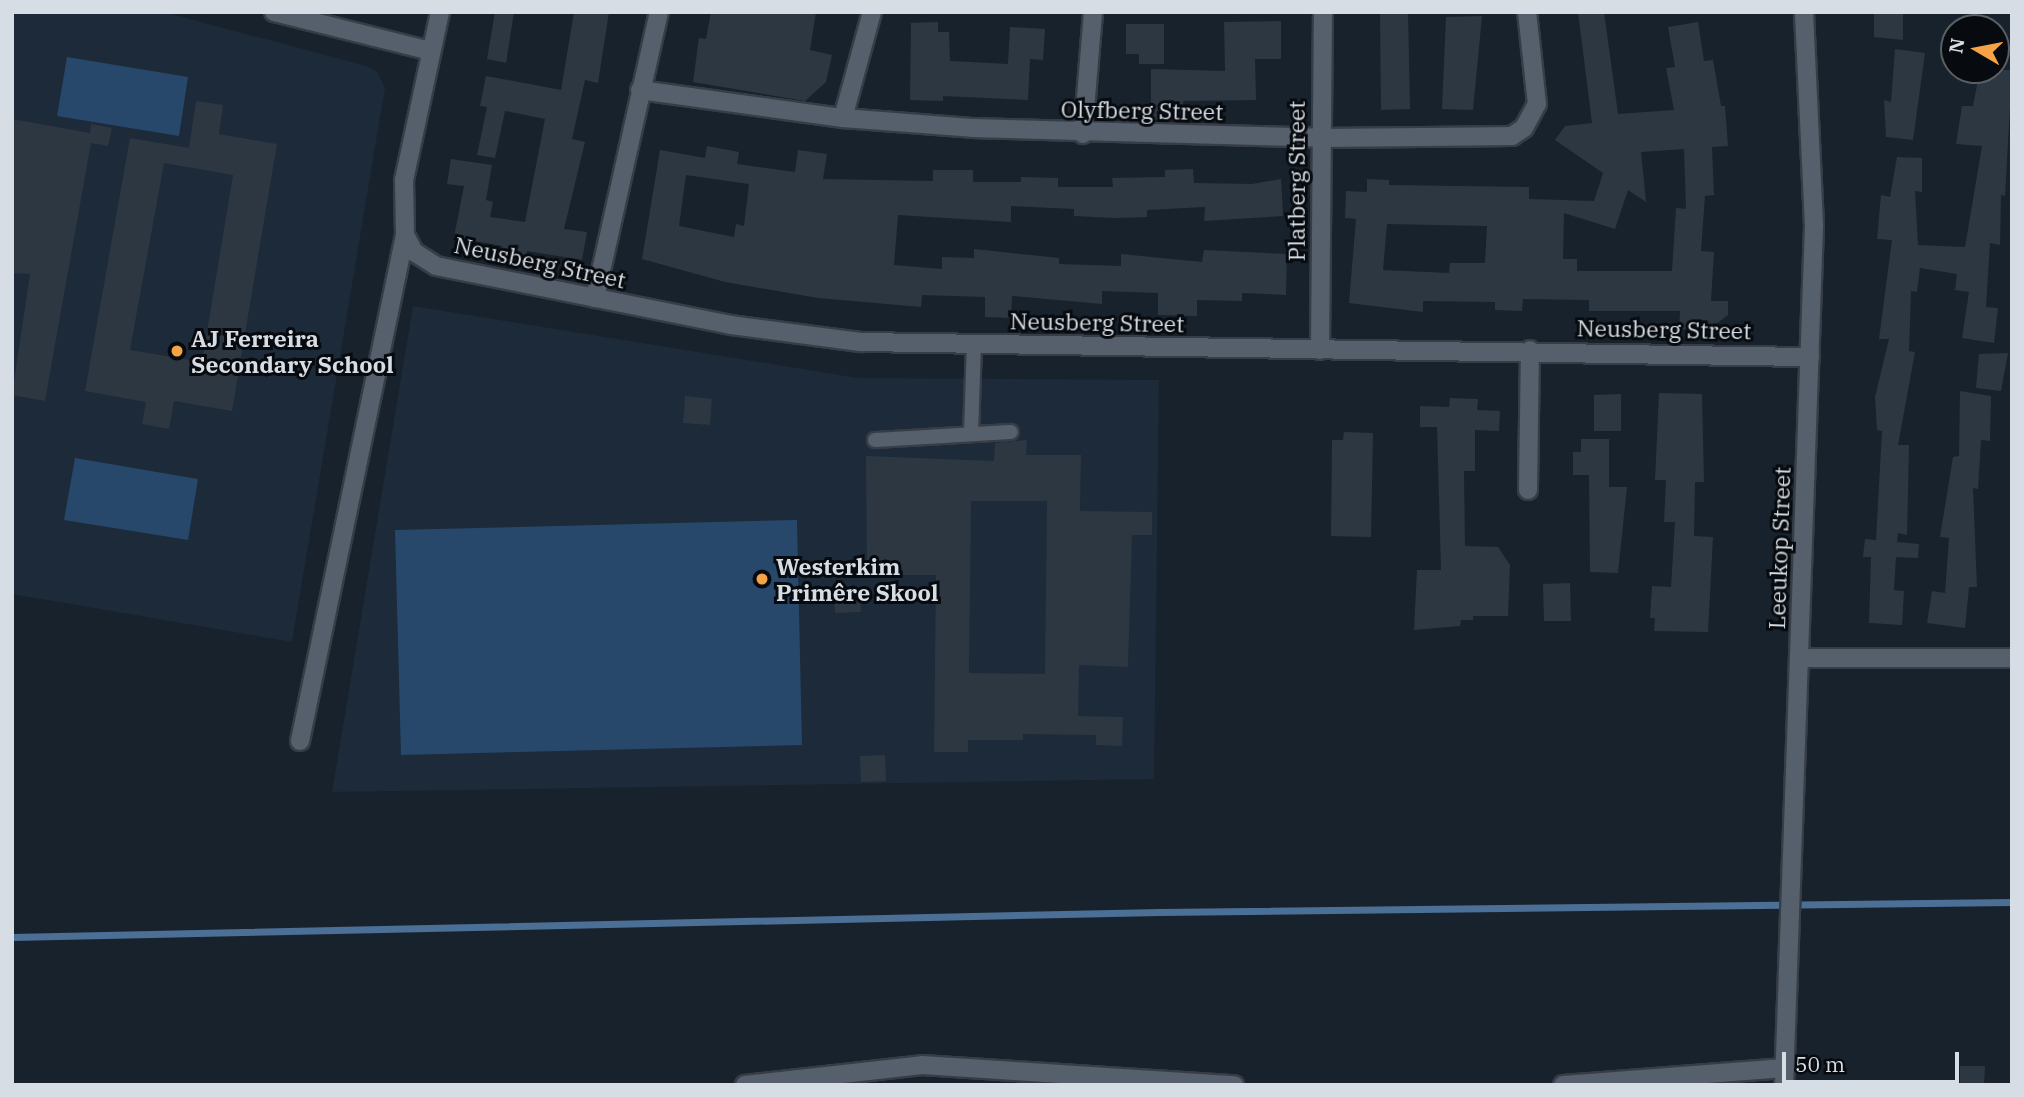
<!DOCTYPE html>
<meta charset="utf-8">
<style>
body{margin:0}
#map{position:relative;width:2024px;height:1097px;overflow:hidden;background:#18222c;font-family:"IBM Plex Serif",serif}
div>[style]{position:absolute}
[style*='--x']{left:calc(var(--x)*1px);top:calc(var(--y)*1px);width:calc(var(--w)*1px);rotate:calc(var(--a)*1deg)}
.built>*{inset:0;background:#1c2a39}
.green>*{inset:0;background:#27486b}
.stream>*{height:7px;margin:-3.5px;padding:0 3.5px;transform-origin:3.5px;border-radius:3.5px;background:#4c6f96}
.building>*{inset:0;background:#2d3742}
.roads{filter:drop-shadow(2px 0 #373d46) drop-shadow(-2px 0 #373d46) drop-shadow(0 2px #373d46) drop-shadow(0 -2px #373d46)}
.service>*{height:14px;margin:-7px;padding:0 7px;transform-origin:7px;border-radius:7px;background:#55606c}
.minor>*{height:18px;margin:-9px;padding:0 9px;transform-origin:9px;border-radius:9px;background:#55606c}
.tertiary>*{height:18px;margin:-9px;padding:0 9px;transform-origin:9px;border-radius:9px;background:#55606c}
.dots>*{width:19px;height:19px;translate:-50% -50%;box-sizing:border-box;border:4px solid #070b0f;border-radius:50%}
span{translate:-50% -50%;white-space:nowrap;text-align:center;line-height:1.15;-webkit-text-stroke:6px #070b0f;paint-order:stroke}
.street-label{font-size:23px;color:#d7dde4}
.poi-label{font-size:23px;color:#d7dde4;font-weight:700}
.left{translate:0 -50%;text-align:left}
.frame{position:absolute;inset:0;border:14px solid #d7dde4;pointer-events:none}
.north{position:absolute;left:1940px;top:14px;width:70px;height:70px;box-sizing:border-box;background:#070b0f;border:2px solid #5a5f64;border-radius:50%;rotate:280deg;font-size:19px;font-weight:700;line-height:28px;text-align:center;color:#d7dde4}
.north::after{content:'';display:block;margin:auto;width:24px;height:32px;background:#f6a247;clip-path:polygon(50% 0,100% 100%,50% 72%,0 100%)}
.scale{position:absolute;left:1782px;top:1052px;width:177px;height:32px;box-sizing:border-box;border:4px solid #d7dde4;border-top:0;padding-left:9px;font-size:21px;line-height:24px;white-space:nowrap;color:#d7dde4;-webkit-text-stroke:5px #070b0f;paint-order:stroke}
</style>
<div id="map">
<div class="built">
<i style="clip-path:polygon(12px 12px,163px 12px,363px 65px,377px 71px,385px 88px,292px 642px,12px 594px)"></i>
<i style="clip-path:polygon(413px 306px,858px 378px,1159px 380px,1154px 779px,332px 792px)"></i>
</div>
<div class="green">
<i style="clip-path:polygon(67px 57px,188px 77px,179px 136px,57px 116px)"></i>
<i style="clip-path:polygon(75px 458px,198px 479px,188px 540px,64px 520px)"></i>
<i style="clip-path:polygon(797px 520px,802px 745px,401px 755px,395px 530px)"></i>
</div>
<div class="stream">
<i style="--x:12;--y:937;--w:1148;--a:-1.25"></i>
<i style="--x:1160;--y:912;--w:852;--a:-0.67"></i>
</div>
<div class="building">
<i style="clip-path:polygon(495px 12px,514px 12px,506px 63px,487px 59px)"></i>
<i style="clip-path:polygon(574px 12px,609px 12px,598px 83px,585px 80px,572px 139px,585px 142px,564px 229px,587px 232px,582px 260px,527px 251px,525px 263px,500px 259px,502px 246px,454px 237px,464px 186px,447px 184px,451px 159px,492px 165px,486px 200px,493px 202px,490px 217px,525px 222px,545px 119px,505px 111px,495px 158px,477px 155px,487px 107px,480px 106px,486px 76px,561px 90px)"></i>
<i style="clip-path:polygon(711px 12px,816px 12px,810px 50px,832px 55px,826px 82px,805px 101px,693px 82px,699px 38px,706px 39px)"></i>
<i style="clip-path:polygon(1380px 12px,1408px 12px,1410px 109px,1381px 110px)"></i>
<i style="clip-path:polygon(evenodd,1578px 12px,1604px 12px,1618px 114px,1674px 110px,1666px 68px,1675px 67px,1668px 27px,1698px 22px,1704px 61px,1713px 60px,1721px 106px,1725px 106px,1728px 146px,1712px 147px,1714px 195px,1705px 196px,1701px 251px,1714px 252px,1711px 301px,1728px 301px,1728px 315px,1708px 330px,1679px 329px,1680px 311px,1589px 311px,1589px 300px,1523px 299px,1522px 311px,1495px 310px,1495px 302px,1423px 301px,1423px 312px,1349px 303px,1356px 219px,1345px 218px,1346px 191px,1367px 192px,1367px 179px,1389px 180px,1389px 185px,1529px 187px,1529px 199px,1594px 201px,1603px 173px,1555px 140px,1565px 126px,1592px 123px,1578px 12px,1684px 149px,1686px 209px,1676px 208px,1672px 271px,1577px 271px,1577px 259px,1563px 259px,1564px 213px,1615px 229px,1628px 190px,1646px 202px,1641px 152px,1684px 149px,1578px 12px,1387px 224px,1487px 226px,1485px 263px,1450px 263px,1449px 273px,1383px 270px,1387px 224px)"></i>
<i style="clip-path:polygon(1874px 12px,1903px 12px,1903px 40px,1874px 37px)"></i>
<i style="clip-path:polygon(1482px 16px,1473px 110px,1442px 109px,1446px 17px)"></i>
<i style="clip-path:polygon(1281px 21px,1281px 59px,1255px 59px,1256px 100px,1183px 101px,1183px 121px,1151px 120px,1151px 69px,1225px 71px,1224px 22px)"></i>
<i style="clip-path:polygon(938px 22px,938px 32px,949px 32px,950px 61px,1008px 64px,1010px 27px,1045px 29px,1043px 60px,1030px 59px,1028px 100px,943px 96px,943px 101px,910px 100px,911px 23px)"></i>
<i style="clip-path:polygon(1126px 24px,1164px 24px,1164px 64px,1139px 64px,1139px 54px,1126px 54px)"></i>
<i style="clip-path:polygon(1895px 49px,1925px 53px,1913px 140px,1886px 137px,1884px 100px,1891px 102px)"></i>
<i style="clip-path:polygon(1980px 70px,2012px 70px,2005px 196px,2001px 195px,2000px 245px,1990px 243px,1986px 307px,1998px 308px,1994px 343px,1962px 338px,1969px 292px,1955px 290px,1957px 274px,1920px 268px,1917px 292px,1911px 291px,1909px 351px,1915px 352px,1898px 445px,1909px 445px,1907px 535px,1898px 533px,1897px 542px,1919px 544px,1918px 558px,1896px 557px,1894px 590px,1904px 591px,1902px 625px,1869px 623px,1871px 557px,1863px 557px,1865px 539px,1876px 540px,1882px 431px,1877px 430px,1875px 397px,1889px 339px,1879px 339px,1892px 240px,1877px 239px,1881px 195px,1890px 197px,1897px 157px,1922px 158px,1922px 192px,1915px 191px,1918px 245px,1965px 247px,1982px 146px,1956px 144px,1962px 106px,1973px 106px)"></i>
<i style="clip-path:polygon(evenodd,196px 101px,223px 105px,219px 134px,277px 144px,232px 411px,174px 401px,169px 429px,142px 424px,146px 402px,85px 391px,130px 138px,189px 148px,196px 101px,164px 163px,233px 175px,202px 362px,130px 350px,164px 163px)"></i>
<i style="clip-path:polygon(12px 119px,90px 133px,91px 124px,112px 128px,108px 146px,91px 143px,45px 401px,12px 395px,30px 274px,12px 273px)"></i>
<i style="clip-path:polygon(evenodd,707px 146px,739px 152px,737px 164px,795px 172px,798px 150px,827px 154px,823px 179px,933px 181px,933px 170px,973px 170px,973px 182px,1021px 182px,1021px 177px,1058px 178px,1058px 187px,1113px 187px,1112px 178px,1165px 177px,1165px 170px,1193px 169px,1194px 183px,1252px 184px,1281px 179px,1283px 216px,1204px 221px,1205px 207px,1147px 210px,1147px 217px,1114px 218px,1074px 216px,1074px 209px,1011px 206px,1011px 222px,898px 215px,894px 265px,942px 269px,942px 257px,974px 258px,974px 249px,1059px 258px,1059px 264px,1121px 266px,1121px 254px,1202px 262px,1204px 250px,1287px 254px,1286px 295px,1242px 293px,1242px 301px,1197px 300px,1197px 316px,1158px 315px,1158px 293px,1102px 291px,1102px 304px,1012px 296px,1011px 318px,985px 317px,985px 297px,922px 295px,921px 307px,818px 298px,725px 282px,642px 259px,660px 150px,705px 158px,707px 146px,686px 175px,749px 184px,744px 226px,736px 224px,734px 237px,679px 226px,686px 175px)"></i>
<i style="clip-path:polygon(2008px 353px,2001px 391px,1976px 388px,1979px 354px)"></i>
<i style="clip-path:polygon(1960px 391px,1991px 396px,1990px 441px,1981px 440px,1978px 489px,1973px 488px,1977px 587px,1969px 587px,1965px 628px,1927px 623px,1932px 591px,1945px 593px,1949px 538px,1940px 537px,1953px 457px,1959px 456px)"></i>
<i style="clip-path:polygon(1659px 393px,1702px 394px,1704px 482px,1695px 482px,1694px 536px,1713px 537px,1708px 632px,1654px 631px,1655px 618px,1650px 618px,1652px 586px,1671px 587px,1675px 522px,1664px 522px,1666px 480px,1655px 480px)"></i>
<i style="clip-path:polygon(1621px 394px,1621px 431px,1594px 431px,1594px 395px)"></i>
<i style="clip-path:polygon(685px 396px,712px 399px,710px 425px,683px 423px)"></i>
<i style="clip-path:polygon(1450px 398px,1478px 399px,1477px 410px,1500px 411px,1499px 431px,1475px 430px,1475px 471px,1464px 471px,1465px 546px,1498px 547px,1510px 565px,1508px 616px,1473px 616px,1473px 620px,1461px 620px,1460px 626px,1414px 630px,1417px 570px,1441px 570px,1437px 427px,1420px 427px,1420px 406px,1449px 407px)"></i>
<i style="clip-path:polygon(1344px 432px,1373px 433px,1371px 537px,1331px 536px,1332px 440px,1343px 440px)"></i>
<i style="clip-path:polygon(1581px 439px,1609px 439px,1609px 487px,1627px 487px,1618px 573px,1590px 572px,1589px 475px,1573px 475px,1573px 452px,1581px 452px)"></i>
<i style="clip-path:polygon(evenodd,1027px 440px,1026px 455px,1081px 455px,1080px 511px,1152px 512px,1152px 535px,1132px 535px,1128px 667px,1079px 665px,1078px 716px,1123px 717px,1122px 746px,1096px 745px,1096px 735px,1023px 734px,1023px 740px,968px 740px,968px 752px,934px 752px,936px 575px,867px 575px,866px 456px,994px 461px,995px 443px,1027px 440px,971px 501px,1047px 501px,1045px 674px,969px 673px,971px 501px)"></i>
<i style="clip-path:polygon(1570px 583px,1571px 621px,1544px 621px,1543px 584px)"></i>
<i style="clip-path:polygon(859px 587px,861px 612px,835px 613px,834px 588px)"></i>
<i style="clip-path:polygon(885px 755px,886px 781px,861px 782px,860px 756px)"></i>
<i style="clip-path:polygon(1960px 1066px,1985px 1066px,1984px 1085px,1960px 1085px)"></i>
</div>
<div class="roads">
<div class="service">
<i style="--x:971;--y:434;--w:90;--a:-88.1"></i>
<i style="--x:875;--y:440;--w:136;--a:-3.4"></i>
</div>
<div class="minor">
<i style="--x:274;--y:12;--w:161;--a:14"></i>
<i style="--x:640;--y:90;--w:205;--a:7.9"></i>
<i style="--x:843;--y:118;--w:129;--a:4.4"></i>
<i style="--x:972;--y:128;--w:348;--a:1.6"></i>
<i style="--x:1320;--y:138;--w:192;--a:-0.6"></i>
<i style="--x:1512;--y:136;--w:14;--a:-34"></i>
<i style="--x:1524;--y:128;--w:27;--a:-62"></i>
<i style="--x:1537;--y:104;--w:93;--a:-96.2"></i>
<i style="--x:843;--y:118;--w:110;--a:-74.7"></i>
<i style="--x:1083;--y:134;--w:122;--a:-85.3"></i>
<i style="--x:405;--y:235;--w:19;--a:62"></i>
<i style="--x:414;--y:252;--w:26;--a:32"></i>
<i style="--x:436;--y:266;--w:301;--a:11.3"></i>
<i style="--x:731;--y:325;--w:131;--a:7.5"></i>
<i style="--x:861;--y:342;--w:949;--a:0.91"></i>
<i style="--x:595;--y:298;--w:293;--a:-77.4"></i>
<i style="--x:1320;--y:350;--w:338;--a:-89.5"></i>
<i style="--x:1528;--y:490;--w:140;--a:-89.2"></i>
<i style="--x:1800;--y:658;--w:212;--a:0"></i>
<i style="--x:300;--y:741;--w:517;--a:-78.28"></i>
<i style="--x:405;--y:235;--w:55;--a:-91"></i>
<i style="--x:404;--y:180;--w:172;--a:-77.9"></i>
<i style="--x:745;--y:1085;--w:178;--a:-6.4"></i>
<i style="--x:922;--y:1065;--w:313;--a:3.7"></i>
<i style="--x:1563;--y:1085;--w:223;--a:-4.4"></i>
</div>
<div class="tertiary">
<i style="--x:1784;--y:1085;--w:861;--a:-88"></i>
<i style="--x:1814;--y:225;--w:213;--a:-92.7"></i>
</div>
</div>
<div class="dots">
<i style="left:177px;top:351px;background:#f6a247"></i>
<i style="left:762px;top:579px;background:#f6a247"></i>
</div>
<div class="street-label">
<span style="left:1142px;top:110px;rotate:1deg">Olyfberg Street</span>
<span style="left:1296px;top:181px;rotate:-90deg">Platberg Street</span>
<span style="left:540px;top:262px;rotate:12deg">Neusberg Street</span>
<span style="left:1097px;top:322px;rotate:1deg">Neusberg Street</span>
<span style="left:1664px;top:329px;rotate:1deg">Neusberg Street</span>
<span style="left:1779px;top:548px;rotate:-88deg">Leeukop Street</span>
</div>
<div class="poi-label">
<span class="left" style="left:191px;top:351px">AJ Ferreira<br>Secondary School</span>
<span class="left" style="left:776px;top:579px">Westerkim<br>Primêre Skool</span>
</div>
<div class="frame"></div>
<div class="north">N</div>
<div class="scale">50 m</div>
</div>
